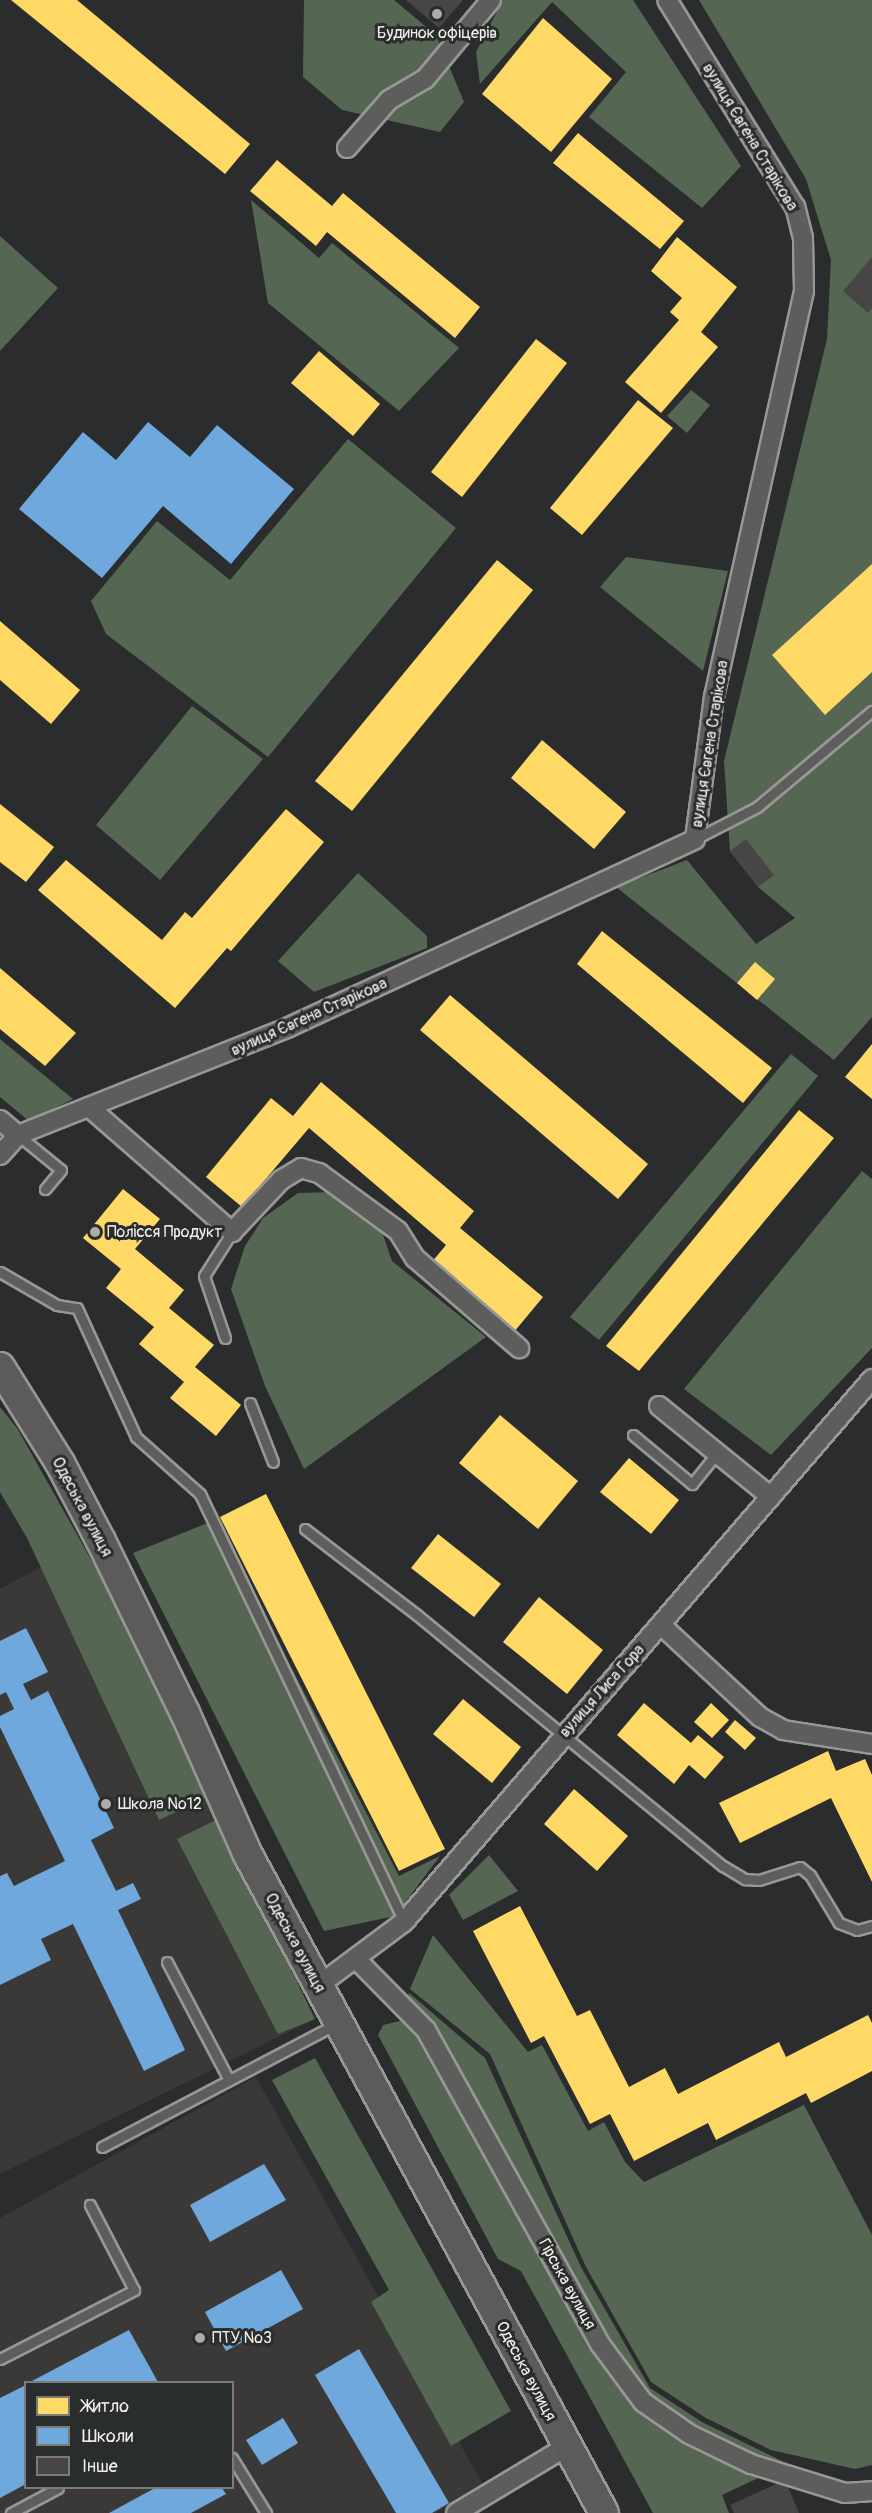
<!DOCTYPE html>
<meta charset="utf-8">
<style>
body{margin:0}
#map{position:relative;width:872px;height:2513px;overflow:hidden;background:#2b2c2d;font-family:Pangolin,sans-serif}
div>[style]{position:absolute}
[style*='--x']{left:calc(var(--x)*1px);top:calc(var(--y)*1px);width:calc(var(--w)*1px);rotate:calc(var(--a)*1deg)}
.built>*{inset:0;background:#3b3937}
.green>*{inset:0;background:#556653}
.homes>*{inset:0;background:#ffd966}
.schools>*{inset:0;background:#6fa8dc}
.building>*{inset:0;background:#484644}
.roads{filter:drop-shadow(2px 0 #979796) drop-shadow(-2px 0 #979796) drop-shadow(0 2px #979796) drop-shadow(0 -2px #979796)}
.service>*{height:9px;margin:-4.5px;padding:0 4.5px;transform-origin:4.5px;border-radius:4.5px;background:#5d5d5c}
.minor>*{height:18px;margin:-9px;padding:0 9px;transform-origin:9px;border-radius:9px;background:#5d5d5c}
.primary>*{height:28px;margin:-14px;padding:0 14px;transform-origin:14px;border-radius:14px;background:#5c5b59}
.dots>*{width:16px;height:16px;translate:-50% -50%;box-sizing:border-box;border:3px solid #2a2d2e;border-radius:50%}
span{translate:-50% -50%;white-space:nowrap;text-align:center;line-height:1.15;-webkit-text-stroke:6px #2a2d2e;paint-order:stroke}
.poi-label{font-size:16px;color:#f4f1e8}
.left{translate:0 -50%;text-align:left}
.street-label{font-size:16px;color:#f4f1e8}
.legend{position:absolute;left:24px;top:2381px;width:210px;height:108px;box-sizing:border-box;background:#2a2d2e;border:2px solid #7b7b78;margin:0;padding:8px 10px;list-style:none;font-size:18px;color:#f4f1e8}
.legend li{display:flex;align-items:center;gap:12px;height:30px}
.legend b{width:30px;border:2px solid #7b7b78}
</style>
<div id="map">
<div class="built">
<i style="clip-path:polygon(80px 1546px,106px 1586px,315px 2019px,0 2174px,0 1589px)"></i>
<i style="clip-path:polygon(evenodd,256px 2077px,483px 2485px,436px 2513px,0 2513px,0 2218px,256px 2077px,26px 2382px,232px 2382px,232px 2488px,26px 2488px,26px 2382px)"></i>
</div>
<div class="green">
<i style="clip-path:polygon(304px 0,394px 0,436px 35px,464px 102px,440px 132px,342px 110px,303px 77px)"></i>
<i style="clip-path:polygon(503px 0,633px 0,741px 166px,702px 208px,589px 117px,626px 72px,552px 2px,480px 84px,476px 52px)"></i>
<i style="clip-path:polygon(699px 0,872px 0,872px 1017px,834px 1060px,616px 887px,687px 860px,756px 944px,795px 918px,758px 887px,730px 851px,724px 761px,827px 339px,831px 260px,806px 179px)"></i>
<i style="clip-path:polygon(251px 200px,319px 258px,332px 243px,459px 348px,399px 411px,268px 303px)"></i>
<i style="clip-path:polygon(0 236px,58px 288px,0 351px)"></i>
<i style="clip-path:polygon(691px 390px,710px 405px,687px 433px,667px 416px)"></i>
<i style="clip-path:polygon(348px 439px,456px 528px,268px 757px,106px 634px,91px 601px,157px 521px,230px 580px)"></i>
<i style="clip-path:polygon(626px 557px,728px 571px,703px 671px,600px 587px)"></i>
<i style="clip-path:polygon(192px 706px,263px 759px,160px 880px,96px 825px)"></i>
<i style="clip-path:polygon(358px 873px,427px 936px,427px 948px,314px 992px,278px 961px)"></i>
<i style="clip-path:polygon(0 1039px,73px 1099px,29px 1121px,0 1097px)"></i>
<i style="clip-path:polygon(791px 1054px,818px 1076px,599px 1340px,570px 1317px)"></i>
<i style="clip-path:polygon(862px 1171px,872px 1179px,872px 1348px,771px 1455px,684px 1389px)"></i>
<i style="clip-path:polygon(330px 1192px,381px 1229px,392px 1261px,486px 1337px,304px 1469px,265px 1386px,231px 1289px,245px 1246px,263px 1218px,298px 1193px)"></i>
<i style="clip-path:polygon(0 1407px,17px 1428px,106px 1586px,208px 1797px,159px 1820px,27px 1538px,0 1492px)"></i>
<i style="clip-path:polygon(215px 1520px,399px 1876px,440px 1856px,395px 1916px,324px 1931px,133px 1553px)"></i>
<i style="clip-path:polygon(218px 1819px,315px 2019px,278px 2034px,177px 1839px)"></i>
<i style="clip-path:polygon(489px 1855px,518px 1891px,463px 1920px,449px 1895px)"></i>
<i style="clip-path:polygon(433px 1935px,528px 2052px,542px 2045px,588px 2131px,604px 2122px,625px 2162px,644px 2182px,804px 2105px,872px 2235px,872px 2465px,855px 2469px,771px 2450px,706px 2418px,651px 2382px,586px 2267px,490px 2054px,410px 1989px)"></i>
<i style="clip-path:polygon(409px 1993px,485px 2058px,581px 2267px,650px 2388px,702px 2422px,788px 2464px,722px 2495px,729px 2513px,653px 2513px,521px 2271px,498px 2259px,378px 2035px,383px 2025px,400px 2021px)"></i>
<i style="clip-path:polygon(315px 2058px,511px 2411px,451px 2446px,371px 2302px,389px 2290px,272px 2080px)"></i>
</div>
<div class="homes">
<i style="clip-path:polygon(11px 0,77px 0,250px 144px,225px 174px)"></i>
<i style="clip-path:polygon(543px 18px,612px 79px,551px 152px,482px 94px)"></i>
<i style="clip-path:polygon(578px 133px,684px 221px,660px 249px,553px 163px)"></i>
<i style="clip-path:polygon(277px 160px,332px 206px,343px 193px,480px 307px,455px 338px,327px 232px,316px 246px,250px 191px)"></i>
<i style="clip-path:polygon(677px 237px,737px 287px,701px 332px,718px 347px,661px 413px,625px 382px,679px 320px,670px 312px,682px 298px,651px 271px)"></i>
<i style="clip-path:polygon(536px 339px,567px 363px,462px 497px,431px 472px)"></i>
<i style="clip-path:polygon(319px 351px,380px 404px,353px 436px,291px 383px)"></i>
<i style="clip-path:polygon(638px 400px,673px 428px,582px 535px,550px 508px)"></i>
<i style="clip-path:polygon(497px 560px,533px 590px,352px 811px,315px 781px)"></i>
<i style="clip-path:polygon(872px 564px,872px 672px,825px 715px,772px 655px)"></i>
<i style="clip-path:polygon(0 621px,80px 690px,51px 724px,0 680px)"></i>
<i style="clip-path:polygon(542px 740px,626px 812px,594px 849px,511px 778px)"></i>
<i style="clip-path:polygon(0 804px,54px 847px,26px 882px,0 862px)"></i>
<i style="clip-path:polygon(286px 809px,324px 842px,231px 951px,227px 948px,175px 1008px,38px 890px,66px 860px,162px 940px,185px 912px,192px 918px)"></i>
<i style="clip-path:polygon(602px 931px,772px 1068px,743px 1103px,577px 964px)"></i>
<i style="clip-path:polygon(755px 962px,775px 979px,757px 1000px,737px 983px)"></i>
<i style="clip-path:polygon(0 968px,76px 1033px,45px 1066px,0 1029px)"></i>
<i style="clip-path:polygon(450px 995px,648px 1164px,618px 1199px,420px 1030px)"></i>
<i style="clip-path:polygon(872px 1044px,872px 1099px,845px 1077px)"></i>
<i style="clip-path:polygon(321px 1082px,474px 1211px,460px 1228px,543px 1297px,514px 1332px,431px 1263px,446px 1245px,309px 1128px,242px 1207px,206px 1177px,271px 1098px,293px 1116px)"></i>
<i style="clip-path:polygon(799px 1110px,834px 1138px,639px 1371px,606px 1346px)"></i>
<i style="clip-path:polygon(123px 1189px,160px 1219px,135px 1249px,184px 1290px,169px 1308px,214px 1345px,195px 1367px,241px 1405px,216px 1436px,170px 1398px,184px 1382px,139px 1344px,154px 1327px,106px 1288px,121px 1269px,83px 1238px)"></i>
<i style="clip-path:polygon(500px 1415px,578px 1481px,538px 1529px,459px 1463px)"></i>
<i style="clip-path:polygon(629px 1458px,679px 1500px,651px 1534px,600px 1492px)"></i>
<i style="clip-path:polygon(266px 1494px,445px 1849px,399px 1871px,220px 1517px)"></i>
<i style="clip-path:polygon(438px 1534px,501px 1584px,474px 1617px,411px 1568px)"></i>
<i style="clip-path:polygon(539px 1597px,603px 1650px,567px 1694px,503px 1642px)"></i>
<i style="clip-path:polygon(463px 1699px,521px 1747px,492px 1783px,433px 1734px)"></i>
<i style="clip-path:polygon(644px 1703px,691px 1743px,698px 1735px,724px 1757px,705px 1779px,689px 1765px,674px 1784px,617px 1735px)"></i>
<i style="clip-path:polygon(711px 1703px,729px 1720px,712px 1738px,694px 1722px)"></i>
<i style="clip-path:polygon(735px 1720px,756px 1738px,745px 1750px,725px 1732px)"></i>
<i style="clip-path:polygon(828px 1751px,836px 1771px,865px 1759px,872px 1775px,872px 1882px,831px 1798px,740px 1843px,719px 1803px)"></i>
<i style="clip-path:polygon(574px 1789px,628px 1836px,597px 1871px,544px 1824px)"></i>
<i style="clip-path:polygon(520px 1906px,577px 2016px,590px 2010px,629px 2087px,665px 2068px,678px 2094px,779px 2042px,786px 2057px,868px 2015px,872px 2023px,872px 2071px,811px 2103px,806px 2093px,716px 2140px,708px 2123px,634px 2161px,610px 2114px,590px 2124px,544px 2036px,531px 2043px,473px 1931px)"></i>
</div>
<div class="schools">
<i style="clip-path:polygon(148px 422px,190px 457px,217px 425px,294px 489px,231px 564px,163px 506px,102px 578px,19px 509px,83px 432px,116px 460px)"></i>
<i style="clip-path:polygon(26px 1628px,48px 1672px,23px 1684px,31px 1700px,48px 1691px,114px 1828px,91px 1840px,116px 1891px,133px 1883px,141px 1899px,118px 1910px,185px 2050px,144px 2071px,73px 1924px,41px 1939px,51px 1960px,0 1985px,0 1876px,7px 1873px,14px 1886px,65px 1861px,0 1727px,0 1716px,14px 1709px,6px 1692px,0 1695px,0 1641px)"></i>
<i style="clip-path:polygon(264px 2164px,286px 2200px,210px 2242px,190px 2205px)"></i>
<i style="clip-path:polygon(281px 2270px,303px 2309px,226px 2351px,205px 2312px)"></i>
<i style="clip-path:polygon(129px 2330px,158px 2382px,30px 2382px)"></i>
<i style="clip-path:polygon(359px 2349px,449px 2503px,432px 2513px,396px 2513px,315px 2375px)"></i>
<i style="clip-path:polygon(26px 2385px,26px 2484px,0 2498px,0 2398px)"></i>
<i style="clip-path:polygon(283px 2418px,298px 2443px,262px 2465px,246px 2440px)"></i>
<i style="clip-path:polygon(155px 2488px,222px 2488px,226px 2494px,191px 2513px,109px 2513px)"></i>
</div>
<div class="building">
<i style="clip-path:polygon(406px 0,463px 0,439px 28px)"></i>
<i style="clip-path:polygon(872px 257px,872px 308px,868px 313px,843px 291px)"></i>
<i style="clip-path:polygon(746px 839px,774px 875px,758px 887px,730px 851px)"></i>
<i style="clip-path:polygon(785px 2480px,799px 2513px,734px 2513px,730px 2505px)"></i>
</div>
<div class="roads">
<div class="service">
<i style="--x:695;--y:839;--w:70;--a:-27.3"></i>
<i style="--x:757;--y:807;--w:150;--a:-39.9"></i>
<i style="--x:18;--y:1135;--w:55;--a:39.1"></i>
<i style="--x:61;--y:1170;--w:25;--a:130"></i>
<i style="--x:0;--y:1272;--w:66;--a:30.1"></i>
<i style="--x:57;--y:1305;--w:20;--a:9"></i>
<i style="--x:77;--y:1308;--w:142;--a:65.4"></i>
<i style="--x:136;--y:1437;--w:86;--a:41.7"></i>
<i style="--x:200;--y:1494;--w:474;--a:64.5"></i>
<i style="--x:225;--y:1338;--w:65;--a:-108.7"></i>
<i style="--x:204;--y:1276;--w:52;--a:-57.5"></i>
<i style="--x:250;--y:1403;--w:63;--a:68.7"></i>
<i style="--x:633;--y:1435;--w:77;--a:39.7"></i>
<i style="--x:692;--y:1484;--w:40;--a:-51"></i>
<i style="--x:305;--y:1529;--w:141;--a:37.5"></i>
<i style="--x:417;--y:1615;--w:396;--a:39.4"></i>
<i style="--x:723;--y:1866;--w:26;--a:31"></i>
<i style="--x:745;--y:1879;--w:14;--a:4"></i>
<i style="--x:759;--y:1880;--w:43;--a:-17.6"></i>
<i style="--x:800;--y:1867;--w:13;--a:39"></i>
<i style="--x:810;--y:1875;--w:56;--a:58.9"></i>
<i style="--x:839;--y:1923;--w:19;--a:21"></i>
<i style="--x:857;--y:1930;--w:16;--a:-15"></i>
<i style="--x:167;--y:1962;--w:133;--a:62.3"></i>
<i style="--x:102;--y:2147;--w:264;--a:-27.7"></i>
<i style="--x:0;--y:2359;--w:151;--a:-27.2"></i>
<i style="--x:134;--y:2290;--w:96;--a:-117.4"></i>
<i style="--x:232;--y:2458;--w:65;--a:58.3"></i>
<i style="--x:11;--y:2513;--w:53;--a:-28"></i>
</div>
<div class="minor">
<i style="--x:347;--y:148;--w:64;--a:-48.8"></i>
<i style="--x:389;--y:100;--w:42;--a:-30.3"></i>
<i style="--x:425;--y:79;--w:103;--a:-50.1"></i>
<i style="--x:90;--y:1108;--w:189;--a:41.1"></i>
<i style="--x:232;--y:1232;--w:71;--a:-46.7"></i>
<i style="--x:281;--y:1180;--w:23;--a:-31"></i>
<i style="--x:301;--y:1168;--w:19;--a:16"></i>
<i style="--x:319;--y:1173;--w:98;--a:36.3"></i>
<i style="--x:398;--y:1231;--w:32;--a:58"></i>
<i style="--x:415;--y:1258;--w:138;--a:40.9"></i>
<i style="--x:0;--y:1120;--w:23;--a:40"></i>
<i style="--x:0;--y:1155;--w:27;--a:-48"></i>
<i style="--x:18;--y:1135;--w:292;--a:-21.7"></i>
<i style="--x:289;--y:1027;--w:447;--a:-24.8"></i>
<i style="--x:695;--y:839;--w:143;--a:-82.4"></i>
<i style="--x:714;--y:697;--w:416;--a:-77.5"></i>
<i style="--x:804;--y:291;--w:53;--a:-91.1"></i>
<i style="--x:803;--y:238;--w:32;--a:-104"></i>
<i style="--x:795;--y:207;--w:243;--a:-121.7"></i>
<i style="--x:659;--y:1406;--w:144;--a:39.1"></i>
<i style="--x:661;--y:1625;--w:135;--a:42.9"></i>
<i style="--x:760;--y:1717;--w:26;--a:29"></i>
<i style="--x:783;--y:1730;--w:90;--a:8.9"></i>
<i style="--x:356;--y:1959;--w:100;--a:45.4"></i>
<i style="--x:426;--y:2030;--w:359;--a:61"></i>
<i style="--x:600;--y:2344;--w:72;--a:53.4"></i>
<i style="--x:643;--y:2402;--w:56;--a:34.8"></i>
<i style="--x:689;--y:2434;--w:69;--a:25.8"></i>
<i style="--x:751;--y:2464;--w:98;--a:17.1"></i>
<i style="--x:845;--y:2493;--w:27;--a:-4"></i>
<i style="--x:318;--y:1986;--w:107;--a:-36.7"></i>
<i style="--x:404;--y:1922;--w:717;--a:-49.24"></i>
<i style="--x:456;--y:2513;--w:128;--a:-31"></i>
</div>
<div class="primary">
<i style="--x:0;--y:1367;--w:113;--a:58"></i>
<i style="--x:60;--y:1463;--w:88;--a:62.3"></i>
<i style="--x:101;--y:1541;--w:191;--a:64"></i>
<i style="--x:185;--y:1713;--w:153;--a:66.1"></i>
<i style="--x:247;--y:1853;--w:750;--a:61.59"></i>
</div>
</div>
<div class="dots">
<i style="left:437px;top:14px;background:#aeaca7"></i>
<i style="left:95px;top:1232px;background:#aeaca7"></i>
<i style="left:106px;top:1804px;background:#aeaca7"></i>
<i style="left:200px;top:2338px;background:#aeaca7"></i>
</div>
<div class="poi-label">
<span style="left:437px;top:33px">Будинок офіцерів</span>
<span class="left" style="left:107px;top:1232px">Полісся Продукт</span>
<span class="left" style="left:118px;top:1804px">Школа №12</span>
<span class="left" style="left:212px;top:2338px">ПТУ №3</span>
</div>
<div class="street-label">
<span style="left:750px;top:137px;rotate:59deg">вулиця Євгена Старікова</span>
<span style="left:710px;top:744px;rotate:-81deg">вулиця Євгена Старікова</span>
<span style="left:309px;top:1017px;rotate:-24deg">вулиця Євгена Старікова</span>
<span style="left:82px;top:1507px;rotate:62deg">Одеська вулиця</span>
<span style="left:602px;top:1691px;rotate:-48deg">вулиця Лиса Гора</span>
<span style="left:295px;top:1943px;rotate:62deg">Одеська вулиця</span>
<span style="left:567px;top:2284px;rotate:61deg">Гірська вулиця</span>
<span style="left:526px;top:2371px;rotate:62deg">Одеська вулиця</span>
</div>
<ul class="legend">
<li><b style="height:16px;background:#ffd966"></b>Житло</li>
<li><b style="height:16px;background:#6fa8dc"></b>Школи</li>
<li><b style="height:16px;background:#484644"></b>Інше</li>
</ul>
</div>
